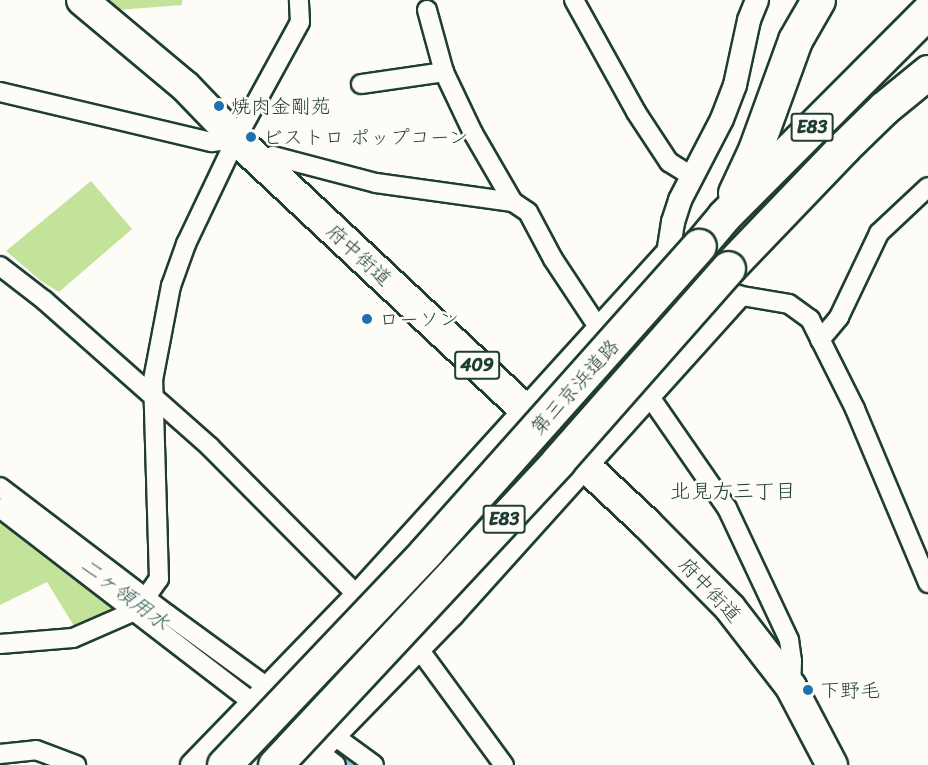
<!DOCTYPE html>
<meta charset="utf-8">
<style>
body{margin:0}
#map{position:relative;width:928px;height:765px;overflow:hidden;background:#fdfcf7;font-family:Sriracha,"Klee One",sans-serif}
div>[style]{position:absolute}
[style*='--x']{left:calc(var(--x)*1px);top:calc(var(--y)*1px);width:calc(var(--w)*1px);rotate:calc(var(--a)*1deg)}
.green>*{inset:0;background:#c4e39a}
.river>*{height:32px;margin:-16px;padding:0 16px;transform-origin:16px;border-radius:16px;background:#8dc3eb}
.roads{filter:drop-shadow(2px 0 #1f3d34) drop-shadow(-2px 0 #1f3d34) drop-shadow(0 2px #1f3d34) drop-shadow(0 -2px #1f3d34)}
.minor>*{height:18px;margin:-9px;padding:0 9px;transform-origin:9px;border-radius:9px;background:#fdfcf7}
.tertiary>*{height:22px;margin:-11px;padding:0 11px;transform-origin:11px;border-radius:11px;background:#fdfcf7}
.trunk>*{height:30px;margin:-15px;padding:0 15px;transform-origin:15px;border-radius:15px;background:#fdfcf7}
.motorway>*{height:33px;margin:-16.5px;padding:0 16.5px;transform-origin:16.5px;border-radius:16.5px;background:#fdfcf7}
.bridges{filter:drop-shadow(2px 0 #1f3d34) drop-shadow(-2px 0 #1f3d34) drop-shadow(0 2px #1f3d34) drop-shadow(0 -2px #1f3d34)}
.motorway-bridge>*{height:33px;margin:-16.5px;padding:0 16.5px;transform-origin:16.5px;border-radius:16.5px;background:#fdfcf7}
.dots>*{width:16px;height:16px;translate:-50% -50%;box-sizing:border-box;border:3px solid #fdfcf7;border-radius:50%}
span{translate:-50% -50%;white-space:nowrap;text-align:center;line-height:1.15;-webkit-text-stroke:5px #fdfcf7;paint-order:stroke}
.shield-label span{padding:2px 4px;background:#fdfcf7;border:2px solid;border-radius:4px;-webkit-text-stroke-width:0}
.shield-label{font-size:18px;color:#1f3d34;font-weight:700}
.poi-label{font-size:20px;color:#1f3d34}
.left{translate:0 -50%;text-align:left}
.street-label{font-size:20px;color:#1f3d34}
.neighbourhood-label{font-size:21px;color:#1f3d34}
.water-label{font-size:21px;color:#3a5e62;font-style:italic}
</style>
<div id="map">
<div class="green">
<i style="clip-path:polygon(103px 0,182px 0,182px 5px,118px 10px)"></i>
<i style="clip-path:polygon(91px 181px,132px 229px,59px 292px,41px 281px,6px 251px)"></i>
<i style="clip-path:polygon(0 516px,121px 608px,74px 626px,47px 582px,0 605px)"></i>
</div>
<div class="river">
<i style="--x:128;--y:596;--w:153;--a:37"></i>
<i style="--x:335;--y:753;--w:21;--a:35"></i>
</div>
<div class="roads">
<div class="minor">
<i style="--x:574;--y:0;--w:128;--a:61"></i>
<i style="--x:636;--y:112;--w:60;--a:56.6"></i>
<i style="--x:669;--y:162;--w:28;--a:32"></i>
<i style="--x:427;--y:10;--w:64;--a:74.7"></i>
<i style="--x:444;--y:72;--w:68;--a:64.6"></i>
<i style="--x:473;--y:133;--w:80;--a:59.9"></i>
<i style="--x:361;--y:84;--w:84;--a:-8.2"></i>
<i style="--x:0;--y:92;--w:218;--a:13.3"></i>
<i style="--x:212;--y:142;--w:24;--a:-7"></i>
<i style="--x:261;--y:162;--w:13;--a:-27"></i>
<i style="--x:273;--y:156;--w:106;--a:14.7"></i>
<i style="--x:376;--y:183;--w:138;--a:7.9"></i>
<i style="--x:513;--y:202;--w:18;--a:34"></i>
<i style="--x:528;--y:212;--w:53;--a:62"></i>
<i style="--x:553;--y:259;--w:82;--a:56.5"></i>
<i style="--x:598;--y:327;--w:87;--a:53.4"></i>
<i style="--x:650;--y:397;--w:135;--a:55.3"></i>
<i style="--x:727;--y:508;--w:146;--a:64.8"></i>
<i style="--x:789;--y:640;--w:21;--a:82"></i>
<i style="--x:792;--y:661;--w:26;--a:92"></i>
<i style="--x:0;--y:266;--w:56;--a:37.7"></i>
<i style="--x:44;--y:300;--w:222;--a:41.5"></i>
<i style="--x:210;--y:447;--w:209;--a:45.2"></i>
<i style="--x:689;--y:287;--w:101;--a:9.6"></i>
<i style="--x:789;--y:304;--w:26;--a:36"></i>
<i style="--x:810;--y:319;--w:101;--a:63.4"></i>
<i style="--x:855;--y:409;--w:189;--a:67.2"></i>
<i style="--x:820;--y:340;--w:30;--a:-50"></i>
<i style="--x:839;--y:317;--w:93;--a:-64.5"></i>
<i style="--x:879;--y:233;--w:67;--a:-43.2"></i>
<i style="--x:0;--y:487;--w:210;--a:37.3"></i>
<i style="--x:167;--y:614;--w:256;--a:36.1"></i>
<i style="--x:0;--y:508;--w:319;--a:37.6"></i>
<i style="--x:0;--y:644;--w:73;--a:-4.7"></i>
<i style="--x:73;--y:638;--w:70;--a:-23.6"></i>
<i style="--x:137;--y:610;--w:38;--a:-55"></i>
<i style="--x:159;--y:579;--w:199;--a:-91.7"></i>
<i style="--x:153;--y:380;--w:96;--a:-79.2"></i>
<i style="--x:171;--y:286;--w:45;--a:-70.3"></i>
<i style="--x:186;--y:244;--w:116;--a:-64.5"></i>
<i style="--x:236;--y:139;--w:133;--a:-61.3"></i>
<i style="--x:300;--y:22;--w:22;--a:-93"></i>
<i style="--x:419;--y:649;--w:144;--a:53.8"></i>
<i style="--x:319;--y:752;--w:21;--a:37"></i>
<i style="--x:0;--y:754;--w:36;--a:-6"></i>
<i style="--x:36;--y:750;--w:43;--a:20.6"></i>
</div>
<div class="tertiary">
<i style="--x:663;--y:286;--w:65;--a:-81.1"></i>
<i style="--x:673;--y:222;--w:23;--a:-72"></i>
<i style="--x:680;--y:200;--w:91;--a:-62.6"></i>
<i style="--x:722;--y:119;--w:36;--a:-69"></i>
<i style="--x:735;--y:85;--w:66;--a:-77.8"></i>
<i style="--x:749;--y:20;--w:22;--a:-68"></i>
<i style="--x:192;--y:765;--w:237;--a:-45.9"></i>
<i style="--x:357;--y:595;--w:464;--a:-47.8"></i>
<i style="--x:306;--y:765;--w:209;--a:-45.8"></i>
<i style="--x:452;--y:615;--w:428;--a:-48"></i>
</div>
<div class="trunk">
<i style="--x:82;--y:0;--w:134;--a:39.9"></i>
<i style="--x:185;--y:86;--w:74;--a:46.1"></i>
<i style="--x:236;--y:139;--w:562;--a:43.12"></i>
<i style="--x:646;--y:523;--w:120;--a:45.3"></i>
<i style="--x:730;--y:608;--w:100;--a:52.3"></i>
<i style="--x:791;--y:687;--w:88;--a:62.3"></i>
</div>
<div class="motorway">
<i style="--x:735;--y:193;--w:47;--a:-65.1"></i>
<i style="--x:755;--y:150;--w:117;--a:-70"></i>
<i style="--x:795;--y:40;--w:46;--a:-60.1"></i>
<i style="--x:699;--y:246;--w:39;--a:-50"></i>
<i style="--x:724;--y:216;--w:289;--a:-45.1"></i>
<i style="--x:728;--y:268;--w:168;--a:-46.2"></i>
<i style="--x:844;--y:147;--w:56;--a:-44.3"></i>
<i style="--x:884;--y:108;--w:57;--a:-39.3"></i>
</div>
</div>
<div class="bridges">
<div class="motorway-bridge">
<i style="--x:224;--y:765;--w:294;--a:-46.5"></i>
<i style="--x:426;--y:552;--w:410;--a:-48.3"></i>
<i style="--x:275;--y:765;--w:415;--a:-47"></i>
<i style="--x:558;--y:461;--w:257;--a:-48.6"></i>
</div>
</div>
<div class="dots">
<i style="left:219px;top:106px;background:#1f6fb2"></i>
<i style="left:251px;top:137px;background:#1f6fb2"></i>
<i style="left:367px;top:319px;background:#1f6fb2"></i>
<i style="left:808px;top:690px;background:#1f6fb2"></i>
</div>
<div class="shield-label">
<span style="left:812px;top:127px">E83</span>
<span style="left:477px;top:365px">409</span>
<span style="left:504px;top:519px">E83</span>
</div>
<div class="poi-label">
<span class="left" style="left:231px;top:106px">焼肉金剛苑</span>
<span class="left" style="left:263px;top:137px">ビストロ ポップコーン</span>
<span class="left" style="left:379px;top:319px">ローソン</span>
<span class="left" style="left:820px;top:690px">下野毛</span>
</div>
<div class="street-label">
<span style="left:359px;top:255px;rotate:43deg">府中街道</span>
<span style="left:575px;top:387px;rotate:-48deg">第三京浜道路</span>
<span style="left:710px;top:590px;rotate:47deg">府中街道</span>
</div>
<div class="neighbourhood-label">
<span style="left:733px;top:491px">北見方三丁目</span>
</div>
<div class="water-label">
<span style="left:125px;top:594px;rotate:37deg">二ヶ領用水</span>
</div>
</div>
